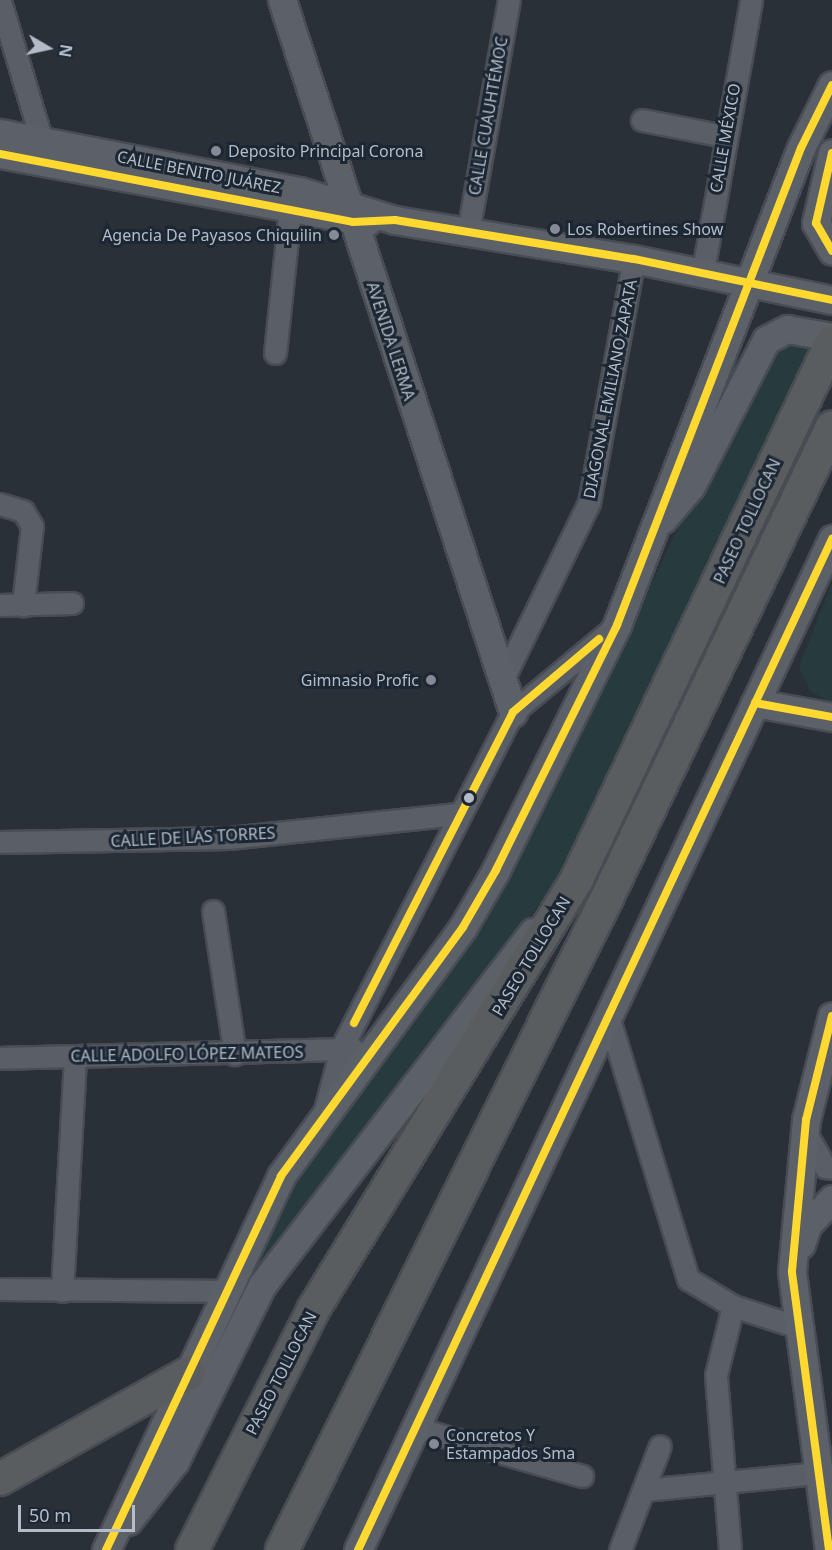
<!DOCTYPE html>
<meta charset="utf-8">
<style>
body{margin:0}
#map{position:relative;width:832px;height:1550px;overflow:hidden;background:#2a3038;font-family:"Noto Sans",sans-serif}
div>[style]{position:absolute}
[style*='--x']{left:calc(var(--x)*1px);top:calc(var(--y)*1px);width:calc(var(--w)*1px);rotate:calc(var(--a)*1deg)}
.green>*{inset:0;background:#273a3e}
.roads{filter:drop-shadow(2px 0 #484c53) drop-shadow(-2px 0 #484c53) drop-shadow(0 2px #484c53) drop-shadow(0 -2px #484c53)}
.minor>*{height:21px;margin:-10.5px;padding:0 10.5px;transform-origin:10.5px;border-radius:10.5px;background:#5a5e66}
.major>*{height:27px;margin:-13.5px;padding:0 13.5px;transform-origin:13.5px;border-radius:13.5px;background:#5c6168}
.highway>*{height:32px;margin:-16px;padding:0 16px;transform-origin:16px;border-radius:16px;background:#5a5d60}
.bus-1>*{height:8px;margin:-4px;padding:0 4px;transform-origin:4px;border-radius:4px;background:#ffd92f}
.dots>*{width:16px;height:16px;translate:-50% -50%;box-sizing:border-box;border:3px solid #1d2633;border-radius:50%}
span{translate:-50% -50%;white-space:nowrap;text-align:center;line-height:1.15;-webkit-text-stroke:6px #1d2633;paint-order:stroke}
.street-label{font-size:16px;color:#b4bcc9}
.poi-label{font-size:16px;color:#b4bcc9}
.left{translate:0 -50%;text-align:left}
.right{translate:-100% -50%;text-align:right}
.north{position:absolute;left:18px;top:18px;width:60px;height:60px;-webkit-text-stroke:4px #1d2633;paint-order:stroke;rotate:99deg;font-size:16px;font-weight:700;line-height:24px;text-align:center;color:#b4bcc9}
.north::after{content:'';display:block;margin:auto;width:21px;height:27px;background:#b4bcc9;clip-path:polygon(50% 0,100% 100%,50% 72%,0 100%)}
.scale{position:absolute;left:18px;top:1505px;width:117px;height:27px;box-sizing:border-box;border:3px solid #b4bcc9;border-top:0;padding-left:8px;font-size:18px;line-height:21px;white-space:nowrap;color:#b4bcc9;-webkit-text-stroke:4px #1d2633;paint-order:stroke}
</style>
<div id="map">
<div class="green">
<i style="clip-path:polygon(787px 340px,812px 346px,566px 872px,427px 1043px,273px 1255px,240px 1290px,296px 1167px,410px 1029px,504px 888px,762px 355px)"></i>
<i style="clip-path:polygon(832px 583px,832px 703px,810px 691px,799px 667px)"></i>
</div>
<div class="roads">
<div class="minor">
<i style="--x:0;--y:1;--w:147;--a:73.4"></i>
<i style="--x:642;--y:120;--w:84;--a:11"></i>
<i style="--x:468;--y:232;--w:236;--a:-80"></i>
<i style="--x:702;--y:276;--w:280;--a:-79.9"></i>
<i style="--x:275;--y:353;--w:143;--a:-84"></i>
<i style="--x:0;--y:504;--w:24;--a:17"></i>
<i style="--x:23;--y:511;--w:17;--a:59"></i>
<i style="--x:32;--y:526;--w:80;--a:96.5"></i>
<i style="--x:0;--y:605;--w:72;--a:-1.6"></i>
<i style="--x:502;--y:681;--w:198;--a:-64"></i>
<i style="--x:589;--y:503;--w:248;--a:-79.6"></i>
<i style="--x:0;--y:842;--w:229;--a:-1"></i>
<i style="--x:229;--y:838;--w:229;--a:-6"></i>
<i style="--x:213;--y:911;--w:145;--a:81.3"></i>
<i style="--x:609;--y:1019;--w:272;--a:73.1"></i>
<i style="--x:688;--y:1279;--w:52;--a:31"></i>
<i style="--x:733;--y:1306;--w:65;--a:17.9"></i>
<i style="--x:0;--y:1058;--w:353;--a:-1.5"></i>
<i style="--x:325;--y:1110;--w:63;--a:-75.3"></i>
<i style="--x:341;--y:1049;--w:378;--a:-63"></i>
<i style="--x:513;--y:712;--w:133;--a:-39.8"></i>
<i style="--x:806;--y:1133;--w:39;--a:61"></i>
<i style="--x:825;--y:1167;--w:7;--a:8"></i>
<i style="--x:0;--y:1289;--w:228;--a:0.5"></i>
<i style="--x:62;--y:1291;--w:235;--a:-86.8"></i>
<i style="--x:416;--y:1428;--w:173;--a:16.1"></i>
<i style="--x:644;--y:1490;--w:173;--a:-5.6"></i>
<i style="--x:620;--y:1550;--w:111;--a:-69"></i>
<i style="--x:730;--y:1550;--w:176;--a:-94.6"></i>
<i style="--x:716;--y:1375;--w:71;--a:-76.2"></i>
</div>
<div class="major">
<i style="--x:282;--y:0;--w:749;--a:72.02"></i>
<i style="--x:0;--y:133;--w:305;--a:11"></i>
<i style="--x:299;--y:191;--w:100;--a:16.8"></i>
<i style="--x:395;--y:220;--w:242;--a:9.3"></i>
<i style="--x:634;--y:259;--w:202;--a:11.7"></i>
<i style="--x:832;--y:153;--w:72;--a:102.9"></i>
<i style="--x:816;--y:223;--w:32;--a:60"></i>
<i style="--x:0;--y:154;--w:373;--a:10.5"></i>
<i style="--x:663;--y:519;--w:43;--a:-49.7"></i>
<i style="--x:691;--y:486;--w:164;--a:-62.8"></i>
<i style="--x:766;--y:340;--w:24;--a:-28"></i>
<i style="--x:787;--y:329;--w:46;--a:10.1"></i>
<i style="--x:755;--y:703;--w:78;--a:10.3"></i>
<i style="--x:801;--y:1244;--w:20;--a:-72"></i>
<i style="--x:807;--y:1225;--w:36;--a:-46"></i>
<i style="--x:128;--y:1521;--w:76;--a:-51.9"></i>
<i style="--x:175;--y:1461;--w:196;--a:-63.7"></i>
<i style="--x:262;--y:1285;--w:445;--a:-52.5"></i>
<i style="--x:106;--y:1550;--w:413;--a:-64.9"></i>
<i style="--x:281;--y:1176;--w:308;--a:-53.8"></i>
<i style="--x:463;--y:927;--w:66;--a:-59.9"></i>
<i style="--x:496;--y:870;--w:273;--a:-63.7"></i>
<i style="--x:617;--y:625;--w:511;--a:-68.91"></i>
<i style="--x:801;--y:148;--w:70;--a:-63.8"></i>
<i style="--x:358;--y:1550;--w:1117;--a:-64.88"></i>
<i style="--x:829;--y:1550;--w:281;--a:-97.6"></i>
<i style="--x:792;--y:1271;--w:152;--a:-84.7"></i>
<i style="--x:806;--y:1120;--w:107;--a:-76"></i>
</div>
<div class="highway">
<i style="--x:0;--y:1479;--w:217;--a:-29.3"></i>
<i style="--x:192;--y:1550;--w:269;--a:-63.2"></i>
<i style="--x:313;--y:1310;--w:503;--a:-58.49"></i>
<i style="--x:576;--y:881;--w:597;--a:-64.59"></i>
<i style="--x:282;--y:1550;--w:726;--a:-63.51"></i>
<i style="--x:606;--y:900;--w:524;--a:-64.46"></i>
</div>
</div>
<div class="bus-1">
<i style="--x:832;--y:153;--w:72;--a:102.9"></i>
<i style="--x:816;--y:223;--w:32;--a:60"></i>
<i style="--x:0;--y:154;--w:359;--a:10.9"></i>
<i style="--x:353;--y:222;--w:42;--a:-2.7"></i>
<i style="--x:395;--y:220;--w:242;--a:9.3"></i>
<i style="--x:634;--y:259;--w:202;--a:11.7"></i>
<i style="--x:755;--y:703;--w:78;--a:10.3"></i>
<i style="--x:354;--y:1023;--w:349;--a:-62.9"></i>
<i style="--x:513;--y:712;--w:113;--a:-40.3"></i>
<i style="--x:106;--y:1550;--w:413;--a:-64.9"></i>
<i style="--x:281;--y:1176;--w:308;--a:-53.8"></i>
<i style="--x:463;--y:927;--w:66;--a:-59.9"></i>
<i style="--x:496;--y:870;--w:273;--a:-63.7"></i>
<i style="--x:617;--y:625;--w:511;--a:-68.91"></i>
<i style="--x:801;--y:148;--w:70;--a:-63.8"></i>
<i style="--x:358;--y:1550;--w:1117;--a:-64.88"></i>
<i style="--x:829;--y:1550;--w:281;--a:-97.6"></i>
<i style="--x:792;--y:1271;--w:152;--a:-84.7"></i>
<i style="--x:806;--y:1120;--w:107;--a:-76"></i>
</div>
<div class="dots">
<i style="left:216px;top:151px;background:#848b96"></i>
<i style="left:555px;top:229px;background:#848b96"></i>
<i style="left:334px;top:235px;background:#848b96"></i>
<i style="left:431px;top:680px;background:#848b96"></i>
<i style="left:469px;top:798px;background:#b4bcc9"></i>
<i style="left:434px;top:1444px;background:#848b96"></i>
</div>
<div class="street-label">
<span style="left:488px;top:116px;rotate:-80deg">CALLE CUAUHTÉMOC</span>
<span style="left:725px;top:138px;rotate:-80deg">CALLE MÉXICO</span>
<span style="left:199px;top:172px;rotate:11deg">CALLE BENITO JUÁREZ</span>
<span style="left:391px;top:341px;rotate:72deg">AVENIDA LERMA</span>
<span style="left:610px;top:389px;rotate:-79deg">DIAGONAL EMILIANO ZAPATA</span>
<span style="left:747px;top:521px;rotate:-65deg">PASEO TOLLOCAN</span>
<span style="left:193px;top:837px;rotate:-3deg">CALLE DE LAS TORRES</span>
<span style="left:531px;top:956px;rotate:-59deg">PASEO TOLLOCAN</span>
<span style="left:187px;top:1054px;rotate:-1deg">CALLE ADOLFO LÓPEZ MATEOS</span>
<span style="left:281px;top:1373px;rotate:-63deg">PASEO TOLLOCAN</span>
</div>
<div class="poi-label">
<span class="left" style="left:228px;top:151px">Deposito Principal Corona</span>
<span class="left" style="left:567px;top:229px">Los Robertines Show</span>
<span class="right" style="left:322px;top:235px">Agencia De Payasos Chiquilin</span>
<span class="right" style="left:419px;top:680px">Gimnasio Profic</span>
<span class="left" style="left:446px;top:1444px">Concretos Y<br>Estampados Sma</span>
</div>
<div class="north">N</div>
<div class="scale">50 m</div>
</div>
